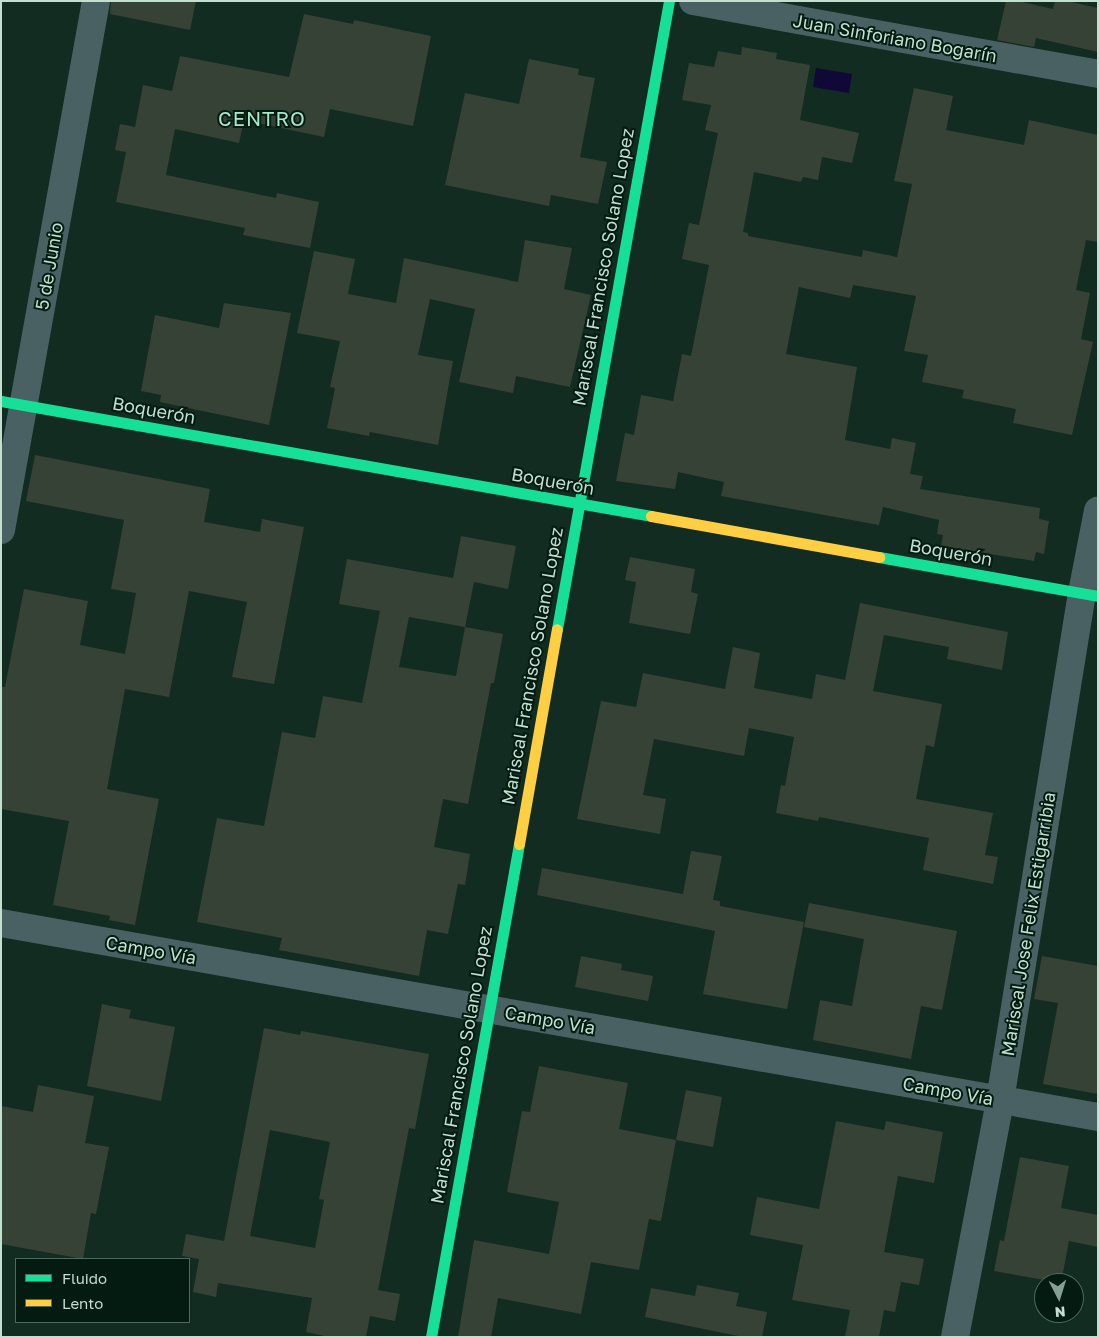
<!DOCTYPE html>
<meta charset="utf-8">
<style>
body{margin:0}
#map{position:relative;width:1099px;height:1338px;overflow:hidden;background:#122c22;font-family:"Golos Text",sans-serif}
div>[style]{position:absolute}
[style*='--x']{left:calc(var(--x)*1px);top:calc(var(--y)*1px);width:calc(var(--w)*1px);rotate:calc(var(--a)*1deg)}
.water>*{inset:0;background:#100938}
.building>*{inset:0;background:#364235}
.street>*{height:28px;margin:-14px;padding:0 14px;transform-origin:14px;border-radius:14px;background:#4a6163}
.fast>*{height:11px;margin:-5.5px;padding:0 5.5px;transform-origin:5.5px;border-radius:5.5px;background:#16e098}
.slow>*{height:11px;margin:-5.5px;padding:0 5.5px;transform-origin:5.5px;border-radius:5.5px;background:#ffcf43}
span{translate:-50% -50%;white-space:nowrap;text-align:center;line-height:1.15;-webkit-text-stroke:4px #031b11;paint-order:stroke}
.street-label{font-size:18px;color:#c2dfcf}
.quarter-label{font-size:20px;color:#aae7c8;letter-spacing:1px}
.frame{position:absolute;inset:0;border:2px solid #c2dfcf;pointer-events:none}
.legend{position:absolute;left:15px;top:1258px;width:175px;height:65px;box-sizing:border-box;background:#031b11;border:1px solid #4f695d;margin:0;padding:6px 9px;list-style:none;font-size:15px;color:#c2dfcf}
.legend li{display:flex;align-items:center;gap:10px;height:25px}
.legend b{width:25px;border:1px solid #4f695d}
.north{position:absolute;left:1034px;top:1273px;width:50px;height:50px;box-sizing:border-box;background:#031b11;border:1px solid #4f695d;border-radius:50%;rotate:175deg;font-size:14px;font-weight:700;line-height:20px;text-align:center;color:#c2dfcf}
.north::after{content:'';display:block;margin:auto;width:18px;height:22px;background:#84a092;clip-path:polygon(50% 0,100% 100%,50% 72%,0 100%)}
</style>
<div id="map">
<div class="water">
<i style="clip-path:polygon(816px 68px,852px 74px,849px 93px,813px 87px)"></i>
</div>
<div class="building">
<i style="clip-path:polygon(111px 1px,196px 1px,190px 30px,110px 14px)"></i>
<i style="clip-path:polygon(1006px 1px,1018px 1px,1053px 9px,1055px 1px,1067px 1px,1098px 8px,1098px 52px,1036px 38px,1034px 47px,997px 40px)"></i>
<i style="clip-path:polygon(304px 14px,353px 24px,354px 20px,431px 36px,413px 126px,330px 109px,324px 137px,244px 120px,239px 143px,175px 129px,166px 175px,276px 198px,277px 193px,319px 202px,310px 248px,243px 235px,245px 228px,116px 202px,126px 152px,115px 150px,120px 124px,135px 127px,143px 85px,172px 91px,180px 56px,289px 77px)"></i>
<i style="clip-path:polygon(742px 47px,777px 53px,776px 59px,810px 65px,800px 120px,859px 133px,852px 163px,822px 157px,818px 180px,803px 177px,801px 182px,754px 172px,743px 232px,748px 233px,748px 236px,862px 257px,863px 250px,897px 257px,912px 184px,894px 181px,914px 88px,953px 96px,946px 130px,1024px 145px,1029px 120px,1098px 135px,1098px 242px,1086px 240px,1076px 290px,1090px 293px,1081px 339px,1093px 342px,1072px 435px,1013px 423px,1016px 409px,962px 398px,964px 390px,922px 382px,928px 355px,904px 351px,916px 296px,853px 285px,850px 298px,799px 287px,786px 354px,857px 367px,845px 440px,890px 449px,892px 438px,916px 443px,910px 474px,923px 476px,920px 489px,1040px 508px,1039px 519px,1049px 521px,1044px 554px,1036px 552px,1034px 561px,941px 546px,943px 535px,937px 534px,939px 520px,883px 507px,879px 525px,721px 496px,724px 482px,678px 472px,675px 489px,616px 481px,625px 433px,634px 435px,641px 395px,673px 401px,682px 354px,691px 356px,709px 265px,682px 259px,689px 223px,699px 225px,718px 133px,705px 130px,711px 105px,682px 100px,689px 63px,714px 67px,718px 51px,741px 55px)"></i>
<i style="clip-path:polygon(529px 59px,579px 69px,578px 75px,595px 78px,580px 157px,607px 162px,598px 204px,551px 195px,549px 206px,445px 185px,465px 93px,519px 104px)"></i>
<i style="clip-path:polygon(525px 240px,572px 248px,564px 289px,591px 295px,570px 387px,516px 376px,513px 393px,459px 382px,475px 309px,430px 299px,418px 355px,453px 361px,438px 445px,370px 432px,369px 436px,327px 428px,335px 388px,330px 387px,340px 341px,297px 333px,314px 251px,355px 259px,348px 294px,396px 303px,404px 258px,518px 282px)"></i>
<i style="clip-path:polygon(224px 303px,291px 313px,269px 425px,160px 402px,161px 395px,141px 391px,155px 315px,219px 328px)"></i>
<i style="clip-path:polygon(35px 455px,210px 489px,204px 522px,260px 532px,262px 519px,304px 527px,274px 684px,232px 677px,247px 602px,189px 591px,169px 697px,125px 689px,107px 789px,159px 799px,135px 925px,109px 920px,110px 916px,53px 905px,69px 821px,1px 809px,1px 687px,5px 687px,24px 589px,88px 601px,80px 645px,125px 654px,136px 593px,111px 589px,124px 520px,26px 501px)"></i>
<i style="clip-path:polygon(evenodd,461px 536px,516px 546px,508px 589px,474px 582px,465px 627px,503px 634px,494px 683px,491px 683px,468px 804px,443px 799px,434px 847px,470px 854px,465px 885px,458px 884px,448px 934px,427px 930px,419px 976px,279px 950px,282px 938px,197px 922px,217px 818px,264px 826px,282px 732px,315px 738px,323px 696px,362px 703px,380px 611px,339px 604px,347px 559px,453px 578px,461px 536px,409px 617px,465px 627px,456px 676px,399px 667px,409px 617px)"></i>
<i style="clip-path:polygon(630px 557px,695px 569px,691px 592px,698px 594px,690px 634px,629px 623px,636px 582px,625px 580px)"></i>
<i style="clip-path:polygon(860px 603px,1008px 632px,1002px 670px,947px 659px,949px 647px,884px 635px,873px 691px,942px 704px,934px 747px,926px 745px,916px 799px,993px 813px,985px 855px,998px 857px,993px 884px,923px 870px,929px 838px,819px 817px,818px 821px,776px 813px,781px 785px,785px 786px,794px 737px,749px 728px,744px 756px,654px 739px,643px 795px,666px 799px,660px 834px,577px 819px,601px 701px,636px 707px,643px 673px,725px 689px,733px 647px,760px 653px,754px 688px,812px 699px,816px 674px,845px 680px)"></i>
<i style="clip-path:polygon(691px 851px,722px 856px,713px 900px,720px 901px,720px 906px,804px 922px,787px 1009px,703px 994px,715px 931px,537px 895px,542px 868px,683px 894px)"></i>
<i style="clip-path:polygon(809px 903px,957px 931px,942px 1010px,921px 1006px,911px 1059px,813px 1040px,820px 1000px,852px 1006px,864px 939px,804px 927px)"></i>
<i style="clip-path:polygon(581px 956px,622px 964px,621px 970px,653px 976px,648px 1001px,575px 987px)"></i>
<i style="clip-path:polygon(1042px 956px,1098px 966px,1098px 1094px,1043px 1084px,1058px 1003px,1034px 999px)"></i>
<i style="clip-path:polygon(102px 1004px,131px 1010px,129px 1018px,175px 1027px,161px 1101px,87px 1086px)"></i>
<i style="clip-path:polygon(evenodd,264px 1028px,300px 1035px,301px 1031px,429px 1054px,415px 1129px,409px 1128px,378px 1290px,400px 1294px,395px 1321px,370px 1316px,366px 1337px,329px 1337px,306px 1332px,312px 1298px,218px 1283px,216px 1297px,193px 1292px,199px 1259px,182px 1256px,186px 1234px,224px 1241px,264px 1028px,270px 1130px,330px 1142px,319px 1199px,324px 1200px,315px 1248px,250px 1236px,270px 1130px)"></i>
<i style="clip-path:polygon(539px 1066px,628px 1083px,619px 1129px,676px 1140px,661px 1221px,649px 1219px,639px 1270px,591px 1262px,581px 1314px,498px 1298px,491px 1337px,458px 1337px,474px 1240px,549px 1254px,559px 1202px,507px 1192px,522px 1111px,530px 1112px)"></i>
<i style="clip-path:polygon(38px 1085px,94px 1096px,85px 1143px,109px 1147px,96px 1214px,91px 1213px,83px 1259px,1px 1244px,1px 1106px,33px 1112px)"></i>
<i style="clip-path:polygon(686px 1090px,722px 1097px,713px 1147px,676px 1140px)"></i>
<i style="clip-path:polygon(836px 1121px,884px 1130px,886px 1121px,943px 1132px,934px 1183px,898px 1176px,884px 1252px,924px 1259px,919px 1285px,901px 1282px,895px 1312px,884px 1310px,879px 1337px,845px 1337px,850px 1310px,792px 1300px,803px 1245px,750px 1235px,757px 1197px,819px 1209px)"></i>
<i style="clip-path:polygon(1020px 1157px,1069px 1166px,1061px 1208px,1098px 1215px,1098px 1247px,1069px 1241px,1061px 1283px,994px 1271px,1000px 1240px,1004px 1241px)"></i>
<i style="clip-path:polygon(697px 1285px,739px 1293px,736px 1306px,767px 1312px,762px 1337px,743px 1337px,645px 1317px,651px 1288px,695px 1296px)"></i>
</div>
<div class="street">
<i style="--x:693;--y:1;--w:412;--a:10.2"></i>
<i style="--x:1;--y:530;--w:537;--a:-79.82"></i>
<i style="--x:1;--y:923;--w:1114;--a:10.03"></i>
<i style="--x:955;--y:1337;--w:241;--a:-79.2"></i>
<i style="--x:1000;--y:1100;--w:514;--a:-80.81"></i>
<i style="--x:1082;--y:593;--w:84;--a:-79"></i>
</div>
<div class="fast">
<i style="--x:1;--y:401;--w:660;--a:10.03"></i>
<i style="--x:879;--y:557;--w:222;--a:10.1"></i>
<i style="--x:557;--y:629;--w:638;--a:-79.89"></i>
<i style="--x:431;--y:1337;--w:501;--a:-79.88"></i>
</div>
<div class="slow">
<i style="--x:651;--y:516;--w:232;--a:10.2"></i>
<i style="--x:519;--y:844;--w:218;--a:-80"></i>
</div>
<div class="street-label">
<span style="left:895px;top:38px;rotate:10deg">Juan Sinforiano Bogarín</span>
<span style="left:49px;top:266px;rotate:-80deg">5 de Junio</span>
<span style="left:603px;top:267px;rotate:-80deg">Mariscal Francisco Solano Lopez</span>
<span style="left:154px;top:410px;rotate:10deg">Boquerón</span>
<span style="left:553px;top:481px;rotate:10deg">Boquerón</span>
<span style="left:951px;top:552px;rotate:10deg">Boquerón</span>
<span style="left:532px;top:666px;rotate:-80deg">Mariscal Francisco Solano Lopez</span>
<span style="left:1028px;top:924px;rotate:-81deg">Mariscal Jose Felix Estigarribia</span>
<span style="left:151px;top:950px;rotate:10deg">Campo Vía</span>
<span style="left:550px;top:1020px;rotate:10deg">Campo Vía</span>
<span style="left:461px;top:1065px;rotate:-80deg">Mariscal Francisco Solano Lopez</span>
<span style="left:948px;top:1091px;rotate:10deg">Campo Vía</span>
</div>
<div class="quarter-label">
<span style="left:262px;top:118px">CENTRO</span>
</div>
<div class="frame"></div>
<ul class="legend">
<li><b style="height:6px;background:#16e098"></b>Fluido</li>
<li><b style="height:6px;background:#ffcf43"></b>Lento</li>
</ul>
<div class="north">N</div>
</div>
